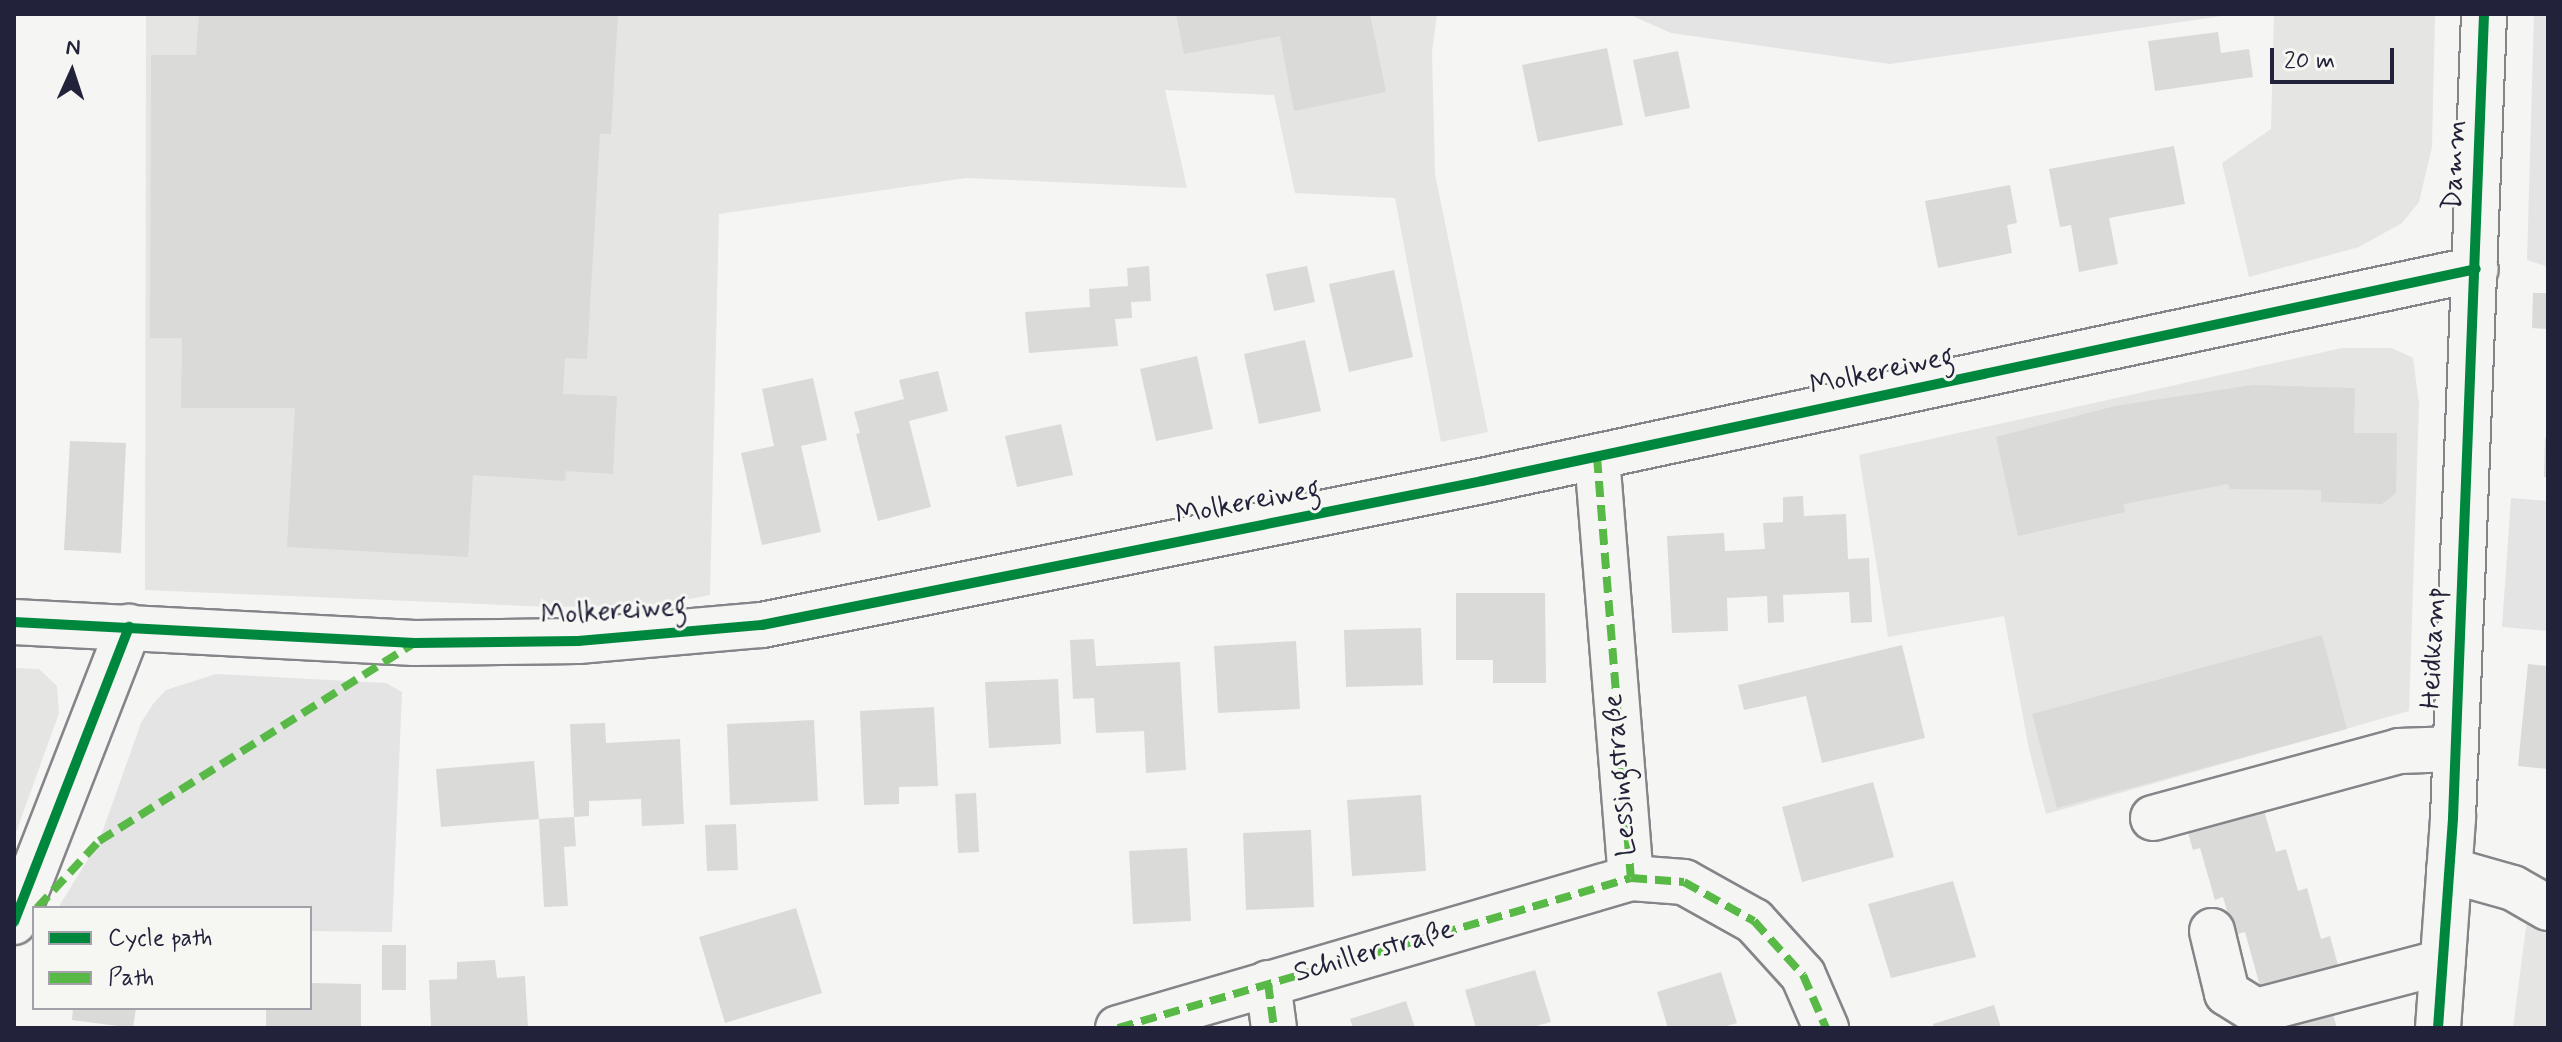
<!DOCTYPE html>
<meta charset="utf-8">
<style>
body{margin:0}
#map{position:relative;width:2562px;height:1042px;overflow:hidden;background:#f5f5f3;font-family:Mynerve,sans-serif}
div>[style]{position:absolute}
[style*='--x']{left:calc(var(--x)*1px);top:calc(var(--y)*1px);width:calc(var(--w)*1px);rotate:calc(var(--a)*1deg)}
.built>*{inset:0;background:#e5e5e4}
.green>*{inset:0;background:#e4e4e4}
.building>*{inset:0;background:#dadad9}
.roads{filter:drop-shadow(2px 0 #858589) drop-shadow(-2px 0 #858589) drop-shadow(0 2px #858589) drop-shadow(0 -2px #858589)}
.minor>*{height:44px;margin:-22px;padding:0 22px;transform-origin:22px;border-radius:22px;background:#f5f5f3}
.major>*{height:44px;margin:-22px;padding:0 22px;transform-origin:22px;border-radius:22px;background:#f5f5f3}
.quiet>*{height:8px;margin-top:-4px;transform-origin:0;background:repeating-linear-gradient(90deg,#58b947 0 16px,transparent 0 24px)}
.cycleway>*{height:10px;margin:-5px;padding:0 5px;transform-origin:5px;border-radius:5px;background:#00873e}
span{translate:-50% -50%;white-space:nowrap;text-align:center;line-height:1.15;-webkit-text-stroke:6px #f6f6f2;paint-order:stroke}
.street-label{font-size:28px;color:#22223b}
.frame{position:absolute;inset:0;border:16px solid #22223b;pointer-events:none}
.legend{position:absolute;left:32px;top:906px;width:280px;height:104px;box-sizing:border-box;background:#f6f6f2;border:2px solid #a1a1a9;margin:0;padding:10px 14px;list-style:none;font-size:24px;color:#22223b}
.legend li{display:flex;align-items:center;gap:16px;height:40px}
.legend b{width:40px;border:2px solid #a1a1a9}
.north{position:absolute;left:32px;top:32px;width:80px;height:80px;-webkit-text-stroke:6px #f6f6f2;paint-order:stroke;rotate:3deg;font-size:22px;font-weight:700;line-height:32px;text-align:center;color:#22223b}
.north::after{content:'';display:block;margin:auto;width:28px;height:36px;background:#22223b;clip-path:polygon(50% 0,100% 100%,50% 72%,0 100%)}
.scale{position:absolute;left:2270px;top:48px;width:124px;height:36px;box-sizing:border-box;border:4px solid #22223b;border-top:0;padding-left:10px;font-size:24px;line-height:28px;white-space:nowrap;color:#22223b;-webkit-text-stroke:6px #f6f6f2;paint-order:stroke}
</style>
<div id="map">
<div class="built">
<i style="clip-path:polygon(146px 14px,1437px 14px,1432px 52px,1435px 174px,1488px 432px,1441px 442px,1395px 198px,1295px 193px,1274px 95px,1165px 90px,1187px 188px,966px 178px,719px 214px,710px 595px,658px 605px,553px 607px,145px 590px)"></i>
<i style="clip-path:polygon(2274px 14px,2435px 14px,2432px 147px,2419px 202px,2402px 223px,2359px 247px,2249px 277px,2222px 163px,2271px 129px)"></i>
<i style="clip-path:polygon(2342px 348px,2392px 348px,2413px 358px,2419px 404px,2409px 711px,2046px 814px,2029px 749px,2004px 616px,1888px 637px,1859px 455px)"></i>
<i style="clip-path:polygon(14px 668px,39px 669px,57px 686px,59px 713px,14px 838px)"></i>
<i style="clip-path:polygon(2532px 881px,2548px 883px,2548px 1028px,2513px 1028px)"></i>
</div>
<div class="green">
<i style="clip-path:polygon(1628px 14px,2236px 14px,1890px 64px,1671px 33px)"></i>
<i style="clip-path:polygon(2534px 14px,2548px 14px,2548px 267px,2527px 260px)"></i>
<i style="clip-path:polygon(2511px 498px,2548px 501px,2548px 631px,2502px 627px)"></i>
<i style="clip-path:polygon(216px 674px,386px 683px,402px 692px,392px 932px,310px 931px,310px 908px,58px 908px,99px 841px,141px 723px,153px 704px,166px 690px)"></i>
</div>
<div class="building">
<i style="clip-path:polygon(199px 14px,618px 14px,611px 134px,600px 134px,587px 359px,565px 358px,563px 394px,617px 396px,613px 474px,566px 471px,565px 481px,473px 475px,468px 557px,287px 547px,295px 408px,181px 408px,182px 338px,150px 338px,151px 55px,196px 55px)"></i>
<i style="clip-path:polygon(1176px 14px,1370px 14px,1386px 92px,1294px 111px,1280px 36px,1184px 54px)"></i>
<i style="clip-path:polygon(2218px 32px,2221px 53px,2249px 49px,2253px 77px,2155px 91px,2148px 41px)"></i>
<i style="clip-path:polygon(1607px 48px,1623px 125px,1538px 142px,1522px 65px)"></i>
<i style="clip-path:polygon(1678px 51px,1690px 108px,1645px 117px,1633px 60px)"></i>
<i style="clip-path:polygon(2174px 146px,2185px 204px,2109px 218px,2118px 264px,2079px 272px,2071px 225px,2060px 227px,2049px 169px)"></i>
<i style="clip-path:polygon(2010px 185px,2017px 223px,2007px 225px,2012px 253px,1938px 268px,1925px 201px)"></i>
<i style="clip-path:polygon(1149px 266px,1151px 301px,1131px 302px,1132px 318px,1115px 319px,1118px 346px,1029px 353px,1025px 312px,1090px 307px,1089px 289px,1128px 286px,1127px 268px)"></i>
<i style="clip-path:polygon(1307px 266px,1315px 302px,1274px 311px,1266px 274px)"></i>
<i style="clip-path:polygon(1394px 270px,1413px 357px,1349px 372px,1329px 284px)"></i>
<i style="clip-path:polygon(2533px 293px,2548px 293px,2548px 329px,2532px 328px)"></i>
<i style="clip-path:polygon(1305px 340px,1321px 411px,1259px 424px,1244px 354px)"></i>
<i style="clip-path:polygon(1197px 356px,1213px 429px,1156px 441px,1140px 369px)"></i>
<i style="clip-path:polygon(938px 371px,948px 411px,909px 421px,931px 507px,878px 521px,856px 434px,860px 433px,854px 412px,904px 399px,899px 380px)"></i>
<i style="clip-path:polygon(813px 378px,827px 440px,801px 446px,821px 532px,762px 545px,741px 453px,774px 446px,762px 389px)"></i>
<i style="clip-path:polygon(2253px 385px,2355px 388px,2354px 433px,2397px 433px,2396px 493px,2382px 504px,2321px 502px,2321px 490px,2230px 489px,2228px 484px,2124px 504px,2125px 512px,2018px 536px,1996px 437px,2115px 406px)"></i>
<i style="clip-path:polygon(1061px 424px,1073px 475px,1017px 487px,1005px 436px)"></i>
<i style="clip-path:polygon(2545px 438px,2548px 438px,2548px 477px,2544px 477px)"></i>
<i style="clip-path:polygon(70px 441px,126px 443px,121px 553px,64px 550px)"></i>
<i style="clip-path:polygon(1803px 496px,1804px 516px,1846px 514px,1848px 559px,1869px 558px,1872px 622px,1851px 623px,1849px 592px,1783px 595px,1784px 622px,1768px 623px,1767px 596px,1727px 598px,1728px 631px,1672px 633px,1667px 536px,1724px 533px,1725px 551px,1765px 549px,1763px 523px,1783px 522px,1783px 497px)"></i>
<i style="clip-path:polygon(1456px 593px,1545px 593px,1546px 683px,1493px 683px,1493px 660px,1456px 660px)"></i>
<i style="clip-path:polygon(1421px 628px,1423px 685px,1346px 687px,1344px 630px)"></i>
<i style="clip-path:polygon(2322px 635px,2347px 729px,2057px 808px,2032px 714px)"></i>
<i style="clip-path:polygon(1094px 639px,1096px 666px,1180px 662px,1186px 770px,1146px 773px,1144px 731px,1096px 733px,1094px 698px,1073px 699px,1070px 640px)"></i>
<i style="clip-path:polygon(1296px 641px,1300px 709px,1218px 713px,1214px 646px)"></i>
<i style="clip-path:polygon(1902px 645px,1925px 738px,1822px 763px,1806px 696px,1744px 710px,1738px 685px)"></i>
<i style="clip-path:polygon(2528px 664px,2548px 666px,2548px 769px,2518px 766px)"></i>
<i style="clip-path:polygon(1058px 679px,1061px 744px,989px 748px,985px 682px)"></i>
<i style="clip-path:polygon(934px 707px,938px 786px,899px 787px,899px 804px,864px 805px,860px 711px)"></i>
<i style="clip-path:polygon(814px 720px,818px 801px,730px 805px,727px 724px)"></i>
<i style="clip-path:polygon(605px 723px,606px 743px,680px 739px,684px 824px,642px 826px,641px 799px,589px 801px,589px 816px,574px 817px,570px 724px)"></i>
<i style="clip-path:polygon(534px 761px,539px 819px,441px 827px,436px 769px)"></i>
<i style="clip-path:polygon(1873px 782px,1894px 857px,1802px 882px,1782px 807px)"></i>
<i style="clip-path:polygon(976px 793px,979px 852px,958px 853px,955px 794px)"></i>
<i style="clip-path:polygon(1421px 795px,1426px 871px,1352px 876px,1347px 800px)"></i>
<i style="clip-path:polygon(2261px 800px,2276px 852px,2286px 849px,2298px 891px,2307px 888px,2321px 939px,2330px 936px,2341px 976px,2273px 996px,2269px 983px,2260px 986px,2245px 932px,2234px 935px,2223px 897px,2215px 900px,2200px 848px,2193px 850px,2185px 822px)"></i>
<i style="clip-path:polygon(574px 817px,576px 846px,564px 847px,568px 906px,544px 907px,539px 819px)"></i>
<i style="clip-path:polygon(736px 824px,738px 870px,707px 871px,705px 825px)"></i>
<i style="clip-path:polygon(1311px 830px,1314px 907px,1246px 910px,1243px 833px)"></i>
<i style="clip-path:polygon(1187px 848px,1191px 921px,1133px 924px,1129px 851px)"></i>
<i style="clip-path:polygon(1953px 881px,1976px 957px,1891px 978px,1868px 904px)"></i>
<i style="clip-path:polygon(796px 908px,822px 993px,725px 1023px,699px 937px)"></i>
<i style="clip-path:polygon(382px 945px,406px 945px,406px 990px,382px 990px)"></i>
<i style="clip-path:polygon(495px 960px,497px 978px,525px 976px,528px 1028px,431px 1028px,429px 980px,457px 979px,457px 962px)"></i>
<i style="clip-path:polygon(1535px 970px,1551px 1022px,1529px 1028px,1476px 1028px,1465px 990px)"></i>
<i style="clip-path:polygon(1721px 972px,1737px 1023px,1720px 1028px,1668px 1028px,1657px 992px)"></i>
<i style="clip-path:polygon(310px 983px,361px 984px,361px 1028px,266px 1028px,266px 1008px,310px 1008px)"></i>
<i style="clip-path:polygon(1406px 1001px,1415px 1028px,1353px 1028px,1350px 1019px)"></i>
<i style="clip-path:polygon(1994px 1005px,2001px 1028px,1934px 1028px,1933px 1024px)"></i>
<i style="clip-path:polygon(73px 1008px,136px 1008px,133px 1028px,72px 1020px)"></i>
<i style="clip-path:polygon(2333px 1014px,2337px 1028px,2284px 1028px,2284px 1027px)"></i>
</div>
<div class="roads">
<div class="minor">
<i style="--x:1597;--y:457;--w:422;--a:85.4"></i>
<i style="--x:1631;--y:878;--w:53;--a:4.3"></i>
<i style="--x:1684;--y:882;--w:80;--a:29.1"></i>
<i style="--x:1754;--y:921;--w:73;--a:47.8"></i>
<i style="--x:1803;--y:975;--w:58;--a:66.5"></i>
<i style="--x:2153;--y:818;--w:255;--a:-15.2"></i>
<i style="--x:2399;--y:751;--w:56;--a:-2"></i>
<i style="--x:2449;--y:870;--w:66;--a:15.7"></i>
<i style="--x:2513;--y:888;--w:40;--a:29.7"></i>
<i style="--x:14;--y:922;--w:317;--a:-68.7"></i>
<i style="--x:2212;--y:931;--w:64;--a:76.4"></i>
<i style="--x:2227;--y:993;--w:34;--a:32"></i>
<i style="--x:2256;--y:1011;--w:193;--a:-14.7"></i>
<i style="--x:1268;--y:983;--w:45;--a:82.4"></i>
<i style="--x:1118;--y:1028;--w:534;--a:-16.3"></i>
</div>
<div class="major">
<i style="--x:14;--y:622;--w:401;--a:3"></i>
<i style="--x:414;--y:643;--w:164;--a:-0.7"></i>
<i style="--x:578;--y:641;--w:185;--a:-5"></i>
<i style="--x:762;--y:625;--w:734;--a:-11.31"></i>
<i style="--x:1482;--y:481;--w:1016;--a:-12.04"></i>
<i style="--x:2438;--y:1028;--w:211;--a:-85.9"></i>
<i style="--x:2453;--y:818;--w:805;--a:-87.79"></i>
</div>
</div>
<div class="quiet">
<i style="--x:1597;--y:457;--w:422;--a:85.4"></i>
<i style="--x:1631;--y:878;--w:53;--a:4.3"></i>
<i style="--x:1684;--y:882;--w:80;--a:29.1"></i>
<i style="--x:1754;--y:921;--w:73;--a:47.8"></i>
<i style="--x:1803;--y:975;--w:58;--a:66.5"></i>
<i style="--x:37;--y:908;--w:91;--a:-47.2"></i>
<i style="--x:99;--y:841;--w:369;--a:-32.1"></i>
<i style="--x:1268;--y:983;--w:45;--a:82.4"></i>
<i style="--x:1118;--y:1028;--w:534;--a:-16.3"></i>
</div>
<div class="cycleway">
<i style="--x:14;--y:622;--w:401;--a:3"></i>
<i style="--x:414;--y:643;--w:164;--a:-0.7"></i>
<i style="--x:578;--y:641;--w:185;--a:-5"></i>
<i style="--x:762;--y:625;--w:734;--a:-11.31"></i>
<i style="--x:1482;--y:481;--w:1016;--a:-12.04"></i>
<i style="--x:14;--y:922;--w:317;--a:-68.7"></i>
<i style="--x:2438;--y:1028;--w:211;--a:-85.9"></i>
<i style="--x:2453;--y:818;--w:805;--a:-87.79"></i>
</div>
<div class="street-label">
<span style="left:2455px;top:165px;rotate:-88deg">Damm</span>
<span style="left:1882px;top:372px;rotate:-12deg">Molkereiweg</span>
<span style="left:1248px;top:503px;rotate:-11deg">Molkereiweg</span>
<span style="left:614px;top:612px;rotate:-4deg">Molkereiweg</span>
<span style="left:2434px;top:648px;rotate:-88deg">Heidkamp</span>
<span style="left:1621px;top:775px;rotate:-95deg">Lessingstraße</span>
<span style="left:1374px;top:952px;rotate:-16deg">Schillerstraße</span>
</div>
<div class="frame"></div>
<ul class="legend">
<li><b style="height:10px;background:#00873e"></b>Cycle path</li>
<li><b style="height:10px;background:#58b947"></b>Path</li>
</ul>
<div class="north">N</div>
<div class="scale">20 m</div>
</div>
